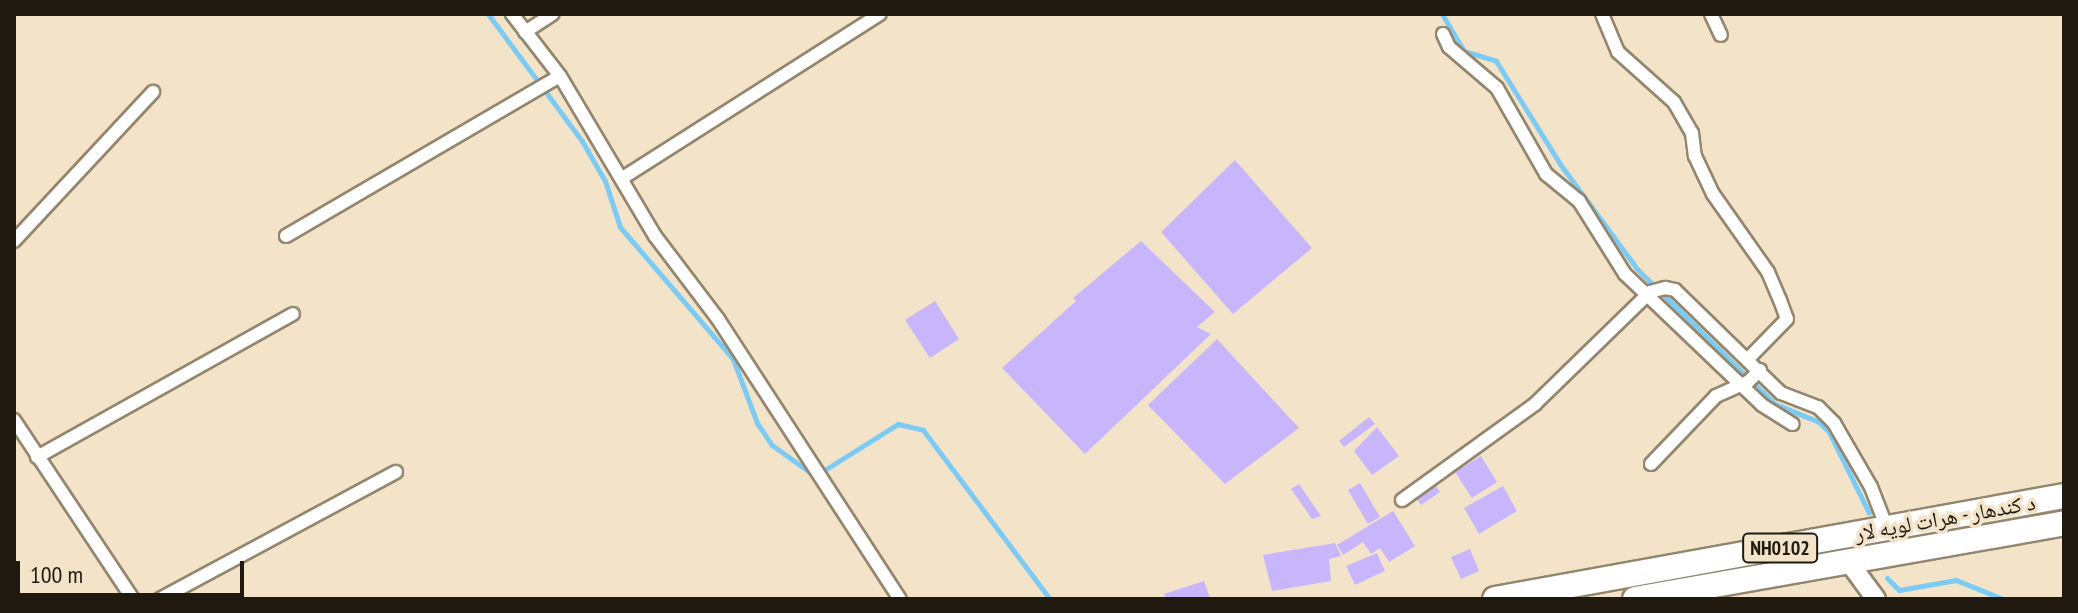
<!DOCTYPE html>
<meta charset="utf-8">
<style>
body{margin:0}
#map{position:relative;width:2078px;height:613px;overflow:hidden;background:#f3e4c9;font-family:"PT Sans Narrow","Noto Naskh Arabic",sans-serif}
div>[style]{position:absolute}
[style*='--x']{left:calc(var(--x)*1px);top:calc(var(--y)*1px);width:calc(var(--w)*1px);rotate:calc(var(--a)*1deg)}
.stream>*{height:5px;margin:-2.5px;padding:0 2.5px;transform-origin:2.5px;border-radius:2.5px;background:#7bcbf4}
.building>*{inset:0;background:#c7b6fb}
.roads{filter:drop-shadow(2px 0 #94866e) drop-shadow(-2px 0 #94866e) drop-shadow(0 2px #94866e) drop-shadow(0 -2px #94866e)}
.street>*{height:12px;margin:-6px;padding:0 6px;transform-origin:6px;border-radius:6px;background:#fff}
.secondary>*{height:18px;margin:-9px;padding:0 9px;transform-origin:9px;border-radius:9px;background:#fff}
.highway>*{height:24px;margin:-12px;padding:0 12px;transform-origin:12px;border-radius:12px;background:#fff}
span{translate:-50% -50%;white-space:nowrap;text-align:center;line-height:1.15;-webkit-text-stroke:7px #f3e4c9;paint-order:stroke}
.shield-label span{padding:2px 6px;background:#f3e4c9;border:2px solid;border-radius:6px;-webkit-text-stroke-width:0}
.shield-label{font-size:20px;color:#1f1910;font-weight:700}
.street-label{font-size:22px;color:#1f1910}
.frame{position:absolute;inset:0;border:16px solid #1f1910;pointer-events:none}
.scale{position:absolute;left:16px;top:561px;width:228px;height:36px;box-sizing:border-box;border:4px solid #1f1910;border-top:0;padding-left:10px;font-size:24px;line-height:28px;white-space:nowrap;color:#1f1910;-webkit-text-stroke:6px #f3e4c9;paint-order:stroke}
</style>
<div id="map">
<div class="stream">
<i style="--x:488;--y:14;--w:158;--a:53.5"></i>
<i style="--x:582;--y:141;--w:46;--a:60.1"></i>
<i style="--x:605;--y:181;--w:48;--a:71.9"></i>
<i style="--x:620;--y:227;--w:174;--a:49.4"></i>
<i style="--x:733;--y:359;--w:68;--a:69.4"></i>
<i style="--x:757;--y:423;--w:27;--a:56"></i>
<i style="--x:772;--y:445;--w:53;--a:35.8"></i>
<i style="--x:815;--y:476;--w:98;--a:-32.1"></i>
<i style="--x:898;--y:424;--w:26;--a:13"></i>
<i style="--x:923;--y:430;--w:211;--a:53.1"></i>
<i style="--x:1442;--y:14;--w:43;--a:59.3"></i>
<i style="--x:1464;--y:51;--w:34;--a:17"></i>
<i style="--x:1496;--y:61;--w:121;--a:58.1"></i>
<i style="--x:1560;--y:164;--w:130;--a:53.7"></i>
<i style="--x:1637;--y:269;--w:193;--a:44.4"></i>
<i style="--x:1775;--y:404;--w:48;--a:22.2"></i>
<i style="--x:1819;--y:422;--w:14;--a:45"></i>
<i style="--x:1829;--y:432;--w:90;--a:63.7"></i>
<i style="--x:1887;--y:578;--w:17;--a:45"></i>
<i style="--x:1899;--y:590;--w:58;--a:-10"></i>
<i style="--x:1956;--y:580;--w:51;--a:22"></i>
</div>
<div class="building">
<i style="clip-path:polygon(1235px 160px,1312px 248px,1233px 314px,1161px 232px)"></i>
<i style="clip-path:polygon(1141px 241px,1215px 312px,1197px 327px,1211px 334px,1085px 454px,1002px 368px,1076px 301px,1073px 298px)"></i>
<i style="clip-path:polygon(935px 301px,959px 339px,930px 358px,905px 320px)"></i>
<i style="clip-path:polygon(1217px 339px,1299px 428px,1225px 484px,1148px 405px)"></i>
<i style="clip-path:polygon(1369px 417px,1375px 424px,1344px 447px,1339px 441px)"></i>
<i style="clip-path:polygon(1377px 427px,1399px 456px,1372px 475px,1354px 451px)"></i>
<i style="clip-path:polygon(1481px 456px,1497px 482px,1472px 498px,1455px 472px)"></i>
<i style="clip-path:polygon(1433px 481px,1440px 492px,1421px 505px,1417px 499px,1408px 504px,1405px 499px)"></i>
<i style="clip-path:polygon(1360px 483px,1380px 517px,1368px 524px,1348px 490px)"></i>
<i style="clip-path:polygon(1299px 484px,1321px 516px,1312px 519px,1291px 489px)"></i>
<i style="clip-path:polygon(1503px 486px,1517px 511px,1479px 534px,1464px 508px)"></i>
<i style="clip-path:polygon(1393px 511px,1415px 546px,1389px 562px,1380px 548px,1371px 554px,1363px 542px,1343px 555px,1337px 545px)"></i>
<i style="clip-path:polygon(1335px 543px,1341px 556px,1329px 559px,1331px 581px,1272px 591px,1263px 555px)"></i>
<i style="clip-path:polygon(1470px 549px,1479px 571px,1461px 579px,1451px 557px)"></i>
<i style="clip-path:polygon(1377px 553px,1385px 571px,1355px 585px,1346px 566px)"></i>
<i style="clip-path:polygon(1204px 581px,1210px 598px,1166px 599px,1164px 594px)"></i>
</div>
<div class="roads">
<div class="street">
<i style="--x:512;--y:14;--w:78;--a:52.3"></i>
<i style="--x:560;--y:76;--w:186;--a:59.3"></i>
<i style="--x:655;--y:236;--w:104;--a:52.8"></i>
<i style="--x:718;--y:319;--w:334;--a:57"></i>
<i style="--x:1602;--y:14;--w:41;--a:67.2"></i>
<i style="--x:1618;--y:52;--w:75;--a:41.8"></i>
<i style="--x:1674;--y:102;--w:36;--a:60"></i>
<i style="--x:1692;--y:133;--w:23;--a:83"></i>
<i style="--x:1695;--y:156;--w:42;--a:64.7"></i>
<i style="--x:1713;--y:194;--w:95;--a:54.8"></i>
<i style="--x:1768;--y:272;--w:30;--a:67"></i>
<i style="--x:1780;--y:300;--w:20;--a:70"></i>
<i style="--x:1787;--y:319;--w:54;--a:134.3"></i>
<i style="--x:1711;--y:14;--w:23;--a:65"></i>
<i style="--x:525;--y:32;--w:33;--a:-33"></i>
<i style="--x:1443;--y:34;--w:14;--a:65"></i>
<i style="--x:1449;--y:47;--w:63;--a:40.5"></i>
<i style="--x:1497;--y:88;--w:99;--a:60.3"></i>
<i style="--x:1546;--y:174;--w:43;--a:39.3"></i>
<i style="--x:1579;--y:201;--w:86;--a:57.8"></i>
<i style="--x:1625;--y:274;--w:190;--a:43.7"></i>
<i style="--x:1762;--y:405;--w:36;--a:32"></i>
<i style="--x:624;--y:177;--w:303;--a:-32.5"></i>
<i style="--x:286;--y:236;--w:317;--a:-30.3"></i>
<i style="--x:14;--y:241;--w:204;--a:-47"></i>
<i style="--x:14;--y:420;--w:215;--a:56.4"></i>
<i style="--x:37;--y:457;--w:293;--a:-29.2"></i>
<i style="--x:1651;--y:464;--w:94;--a:-46.3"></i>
<i style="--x:1716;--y:396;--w:35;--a:-24"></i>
<i style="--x:1748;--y:382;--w:17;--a:-45"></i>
<i style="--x:1402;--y:500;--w:164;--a:-35.8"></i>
<i style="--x:1535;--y:404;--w:161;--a:-44.2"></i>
<i style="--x:1650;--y:292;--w:16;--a:-15"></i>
<i style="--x:1665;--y:288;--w:10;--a:11"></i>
<i style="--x:1675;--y:290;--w:148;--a:44.2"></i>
<i style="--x:1781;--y:393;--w:40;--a:21"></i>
<i style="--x:1818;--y:407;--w:23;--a:45"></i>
<i style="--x:1834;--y:423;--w:74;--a:60"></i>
<i style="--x:1871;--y:487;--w:44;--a:68.7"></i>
<i style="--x:160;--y:599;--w:268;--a:-28.3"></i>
</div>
<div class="secondary">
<i style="--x:1848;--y:561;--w:47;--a:53.6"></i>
</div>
<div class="highway">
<i style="--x:1495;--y:599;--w:578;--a:-10.26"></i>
<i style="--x:1635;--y:599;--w:436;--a:-10"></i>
</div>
</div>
<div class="shield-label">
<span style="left:1780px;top:548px">NH0102</span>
</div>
<div class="street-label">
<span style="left:1945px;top:518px;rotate:-10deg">د کندهار - هرات لويه لار</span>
</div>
<div class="frame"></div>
<div class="scale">100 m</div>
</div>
